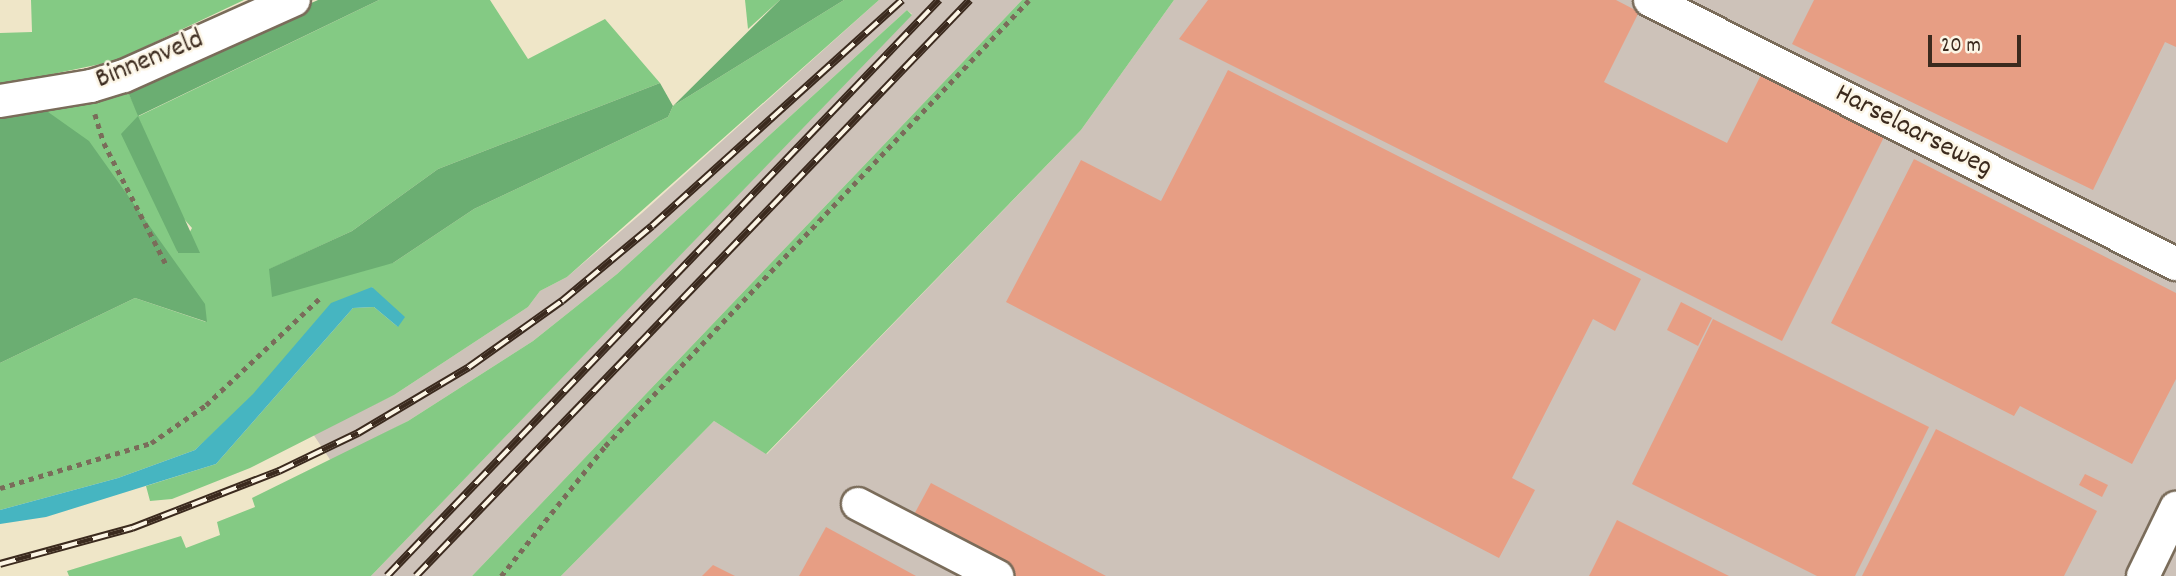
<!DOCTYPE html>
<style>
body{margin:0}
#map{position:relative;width:2176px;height:576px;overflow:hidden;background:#efe6c8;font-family:Dekko,sans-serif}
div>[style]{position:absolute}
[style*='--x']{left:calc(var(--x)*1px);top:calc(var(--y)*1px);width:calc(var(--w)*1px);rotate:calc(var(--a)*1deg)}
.industrial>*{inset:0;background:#cdc2b9}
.green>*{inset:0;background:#84ca84}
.forest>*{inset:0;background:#6bae72}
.water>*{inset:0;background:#46b5c1}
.building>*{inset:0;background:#e79e84}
.path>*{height:4.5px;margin-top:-2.25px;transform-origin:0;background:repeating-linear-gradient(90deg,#7a6c5a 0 5px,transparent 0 10px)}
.roads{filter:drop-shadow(2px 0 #7a6c5a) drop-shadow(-2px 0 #7a6c5a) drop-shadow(0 2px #7a6c5a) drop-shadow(0 -2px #7a6c5a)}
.minor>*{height:32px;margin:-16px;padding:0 16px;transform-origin:16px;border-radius:16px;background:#fff}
.rail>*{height:8px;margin-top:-4px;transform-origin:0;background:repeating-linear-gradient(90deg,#fcf5e5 0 16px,#3b2a1e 0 32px);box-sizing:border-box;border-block:2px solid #3b2a1e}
span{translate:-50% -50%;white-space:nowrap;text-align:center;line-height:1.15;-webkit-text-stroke:5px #fcf5e5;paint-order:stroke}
.street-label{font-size:28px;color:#3b2a1e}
.scale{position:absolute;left:1928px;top:35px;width:93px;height:32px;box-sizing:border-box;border:4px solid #3b2a1e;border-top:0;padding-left:9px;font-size:21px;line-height:24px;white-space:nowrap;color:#3b2a1e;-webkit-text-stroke:5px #fcf5e5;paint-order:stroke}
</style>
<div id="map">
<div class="industrial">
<i style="clip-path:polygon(879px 0,1022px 0,472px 576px,371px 576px,912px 14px,907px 10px,617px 274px,533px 341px,408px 421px,331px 461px,313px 434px,394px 395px,528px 307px,540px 291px,567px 277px,642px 213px)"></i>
<i style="clip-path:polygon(1174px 0,2176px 0,2176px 576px,561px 576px,714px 421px,767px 454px,1081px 130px)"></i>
</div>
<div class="green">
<i style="clip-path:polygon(31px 0,244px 0,115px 61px,0 85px,0 33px,32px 32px)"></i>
<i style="clip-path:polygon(evenodd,379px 0,490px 0,528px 59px,605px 19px,660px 83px,438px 169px,352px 231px,270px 269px,393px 263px,474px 209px,668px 117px,673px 106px,844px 0,879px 0,567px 277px,540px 291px,528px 307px,394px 395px,250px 468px,172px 499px,150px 501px,146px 486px,216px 464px,353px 308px,374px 307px,398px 327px,372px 287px,195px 450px,118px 478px,0 510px,0 363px,135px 298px,206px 322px,41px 107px,126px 87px,139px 116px,379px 0,138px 117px,177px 211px,192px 228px,178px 253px,138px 117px)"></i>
<i style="clip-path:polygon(745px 0,780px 0,748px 29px)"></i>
<i style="clip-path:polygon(1022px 0,1174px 0,1081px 130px,766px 454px,714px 421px,561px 576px,472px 576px)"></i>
<i style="clip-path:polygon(907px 10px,912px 15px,371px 576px,69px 576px,67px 571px,181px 536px,186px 548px,220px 535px,217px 522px,255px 507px,252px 498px,408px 421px,533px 341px,617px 274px)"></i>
</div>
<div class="forest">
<i style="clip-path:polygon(318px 0,379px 0,138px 116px,200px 253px,178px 253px,121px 134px,138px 116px,126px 87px)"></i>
<i style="clip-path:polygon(780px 0,844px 0,673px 106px,668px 117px,474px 209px,393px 263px,272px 297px,269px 269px,352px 231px,438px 169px,660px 83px,673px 106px)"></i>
<i style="clip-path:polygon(41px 107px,89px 141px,205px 304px,207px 322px,135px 298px,0 363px,0 113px)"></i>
</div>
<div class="water">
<i style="clip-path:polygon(372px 287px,405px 317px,398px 327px,374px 307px,353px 308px,216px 464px,46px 517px,0 524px,0 510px,118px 478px,195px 450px,253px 394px,331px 303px)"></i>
</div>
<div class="building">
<i style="clip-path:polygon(1208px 0,1616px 0,1639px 12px,1604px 82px,1727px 143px,1762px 73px,1885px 135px,1782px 341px,1179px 39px)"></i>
<i style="clip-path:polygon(1814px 0,2176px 0,2176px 47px,2165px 42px,2093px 190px,1792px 44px)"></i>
<i style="clip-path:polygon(1228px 70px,1641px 279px,1615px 331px,1593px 319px,1512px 478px,1535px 490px,1499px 558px,1006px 302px,1081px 160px,1161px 201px)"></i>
<i style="clip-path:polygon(1914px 159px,2176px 293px,2176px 379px,2132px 464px,2020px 406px,2014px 416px,1831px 323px)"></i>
<i style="clip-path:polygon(1681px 302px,1712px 318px,1698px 346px,1667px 330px)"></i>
<i style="clip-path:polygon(1713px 319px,1929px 427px,1855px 576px,1817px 576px,1632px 484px)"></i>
<i style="clip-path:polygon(1936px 429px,2097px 511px,2064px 576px,1862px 576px)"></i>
<i style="clip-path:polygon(2085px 474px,2108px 485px,2102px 497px,2079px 485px)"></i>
<i style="clip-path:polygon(931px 483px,1106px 576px,1011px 576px,910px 522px)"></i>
<i style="clip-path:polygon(1617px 520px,1729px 576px,1589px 576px)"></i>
<i style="clip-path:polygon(826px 527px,916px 576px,799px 576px)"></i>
<i style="clip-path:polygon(713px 565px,735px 576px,702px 576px)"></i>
</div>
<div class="path">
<i style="--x:95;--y:114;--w:30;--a:73"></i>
<i style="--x:104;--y:143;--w:140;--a:62.9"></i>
<i style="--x:0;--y:488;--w:158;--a:-16.6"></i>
<i style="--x:151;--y:443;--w:67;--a:-34.6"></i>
<i style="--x:206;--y:405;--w:158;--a:-43.2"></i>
<i style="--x:501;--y:576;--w:166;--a:-51.3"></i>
<i style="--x:605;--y:446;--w:615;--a:-46.45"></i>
</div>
<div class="roads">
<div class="minor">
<i style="--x:1650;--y:0;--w:589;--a:26.65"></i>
<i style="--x:0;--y:101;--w:92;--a:-9.4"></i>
<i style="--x:91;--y:86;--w:34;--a:-17"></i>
<i style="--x:124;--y:76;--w:186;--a:-24.1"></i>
<i style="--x:858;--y:504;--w:157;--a:27.4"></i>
<i style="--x:2143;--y:576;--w:76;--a:-64.1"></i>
</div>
</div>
<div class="rail">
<i style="--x:0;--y:564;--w:137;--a:-15.3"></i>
<i style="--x:132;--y:528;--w:158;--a:-21.2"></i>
<i style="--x:279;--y:471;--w:88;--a:-25.7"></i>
<i style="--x:358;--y:433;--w:129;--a:-30.7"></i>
<i style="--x:469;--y:367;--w:114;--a:-35.4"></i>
<i style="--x:562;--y:301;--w:117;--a:-39.8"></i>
<i style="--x:652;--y:226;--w:337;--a:-42.1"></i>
<i style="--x:387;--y:576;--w:798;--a:-46.22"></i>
<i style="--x:416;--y:576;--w:799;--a:-46.12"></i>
</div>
<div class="street-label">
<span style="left:150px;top:61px;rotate:-22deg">Binnenveld</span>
<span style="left:1913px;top:132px;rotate:27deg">Harselaarseweg</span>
</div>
<div class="scale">20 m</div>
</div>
